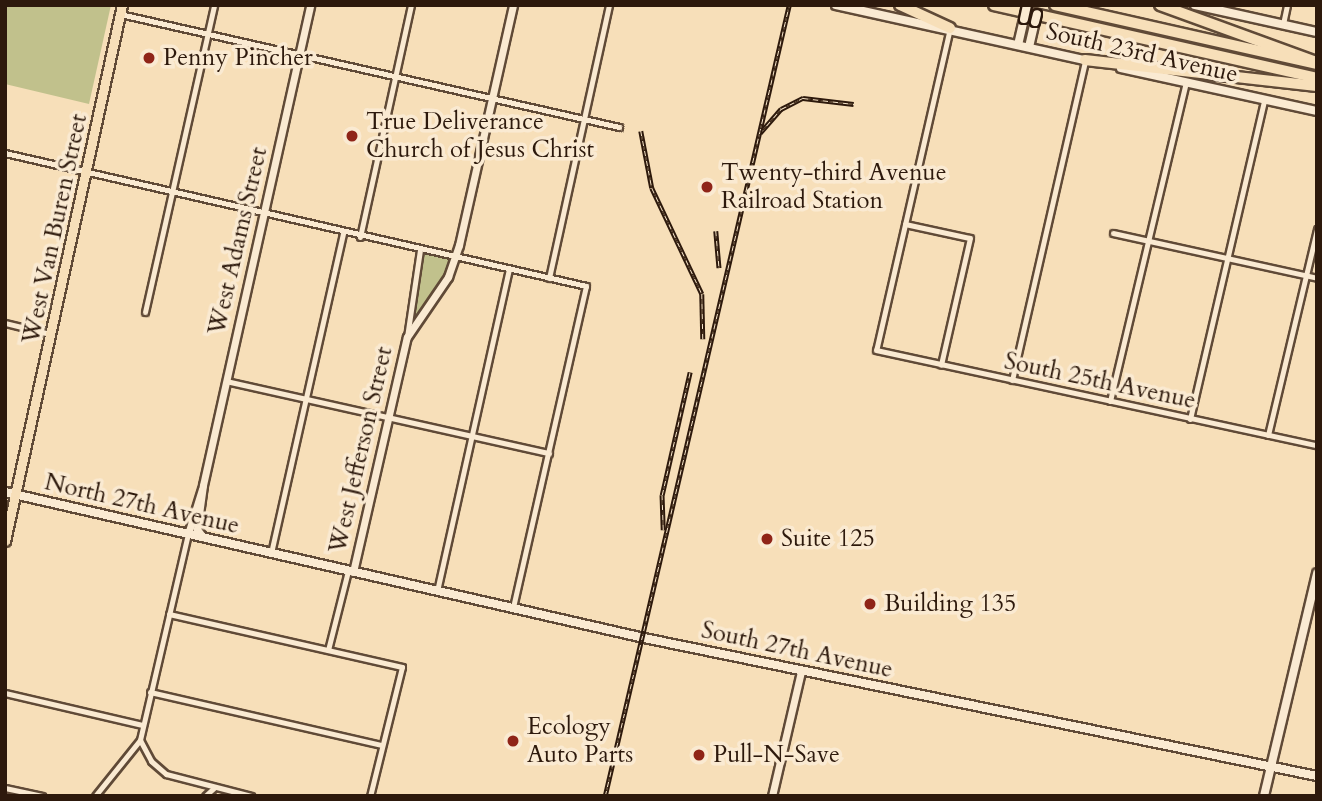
<!DOCTYPE html>
<style>
body{margin:0}
#map{position:relative;width:1322px;height:801px;overflow:hidden;background:#f7dfb9;font-family:Cardo,serif}
div>[style]{position:absolute}
[style*='--x']{left:calc(var(--x)*1px);top:calc(var(--y)*1px);width:calc(var(--w)*1px);rotate:calc(var(--a)*1deg)}
.green>*{inset:0;background:#c1c18c}
.roads{filter:drop-shadow(2px 0 #604a37) drop-shadow(-2px 0 #604a37) drop-shadow(0 2px #604a37) drop-shadow(0 -2px #604a37)}
.minor>*{height:5px;margin:-2.5px;padding:0 2.5px;transform-origin:2.5px;border-radius:2.5px;background:#faead2}
.tertiary>*{height:7px;margin:-3.5px;padding:0 3.5px;transform-origin:3.5px;border-radius:3.5px;background:#faead2}
.secondary>*{height:8px;margin:-4px;padding:0 4px;transform-origin:4px;border-radius:4px;background:#faead2}
.primary>*{height:9px;margin:-4.5px;padding:0 4.5px;transform-origin:4.5px;border-radius:4.5px;background:#f7dfb9}
.motorway>*{height:10px;margin:-5px;padding:0 5px;transform-origin:5px;border-radius:5px;background:#f7dfb9}
.rail>*{height:4.5px;margin-top:-2.25px;transform-origin:0;background:repeating-linear-gradient(90deg,#faead2 0 5px,#2d190c 0 10px);box-sizing:border-box;border-block:2px solid #2d190c}
.bridges{filter:drop-shadow(2px 0 #2d190c) drop-shadow(-2px 0 #2d190c) drop-shadow(0 2px #2d190c) drop-shadow(0 -2px #2d190c)}
.secondary-bridge>*{height:8px;margin:-4px;padding:0 4px;transform-origin:4px;border-radius:4px;background:#faead2}
.dots>*{width:19px;height:19px;translate:-50% -50%;box-sizing:border-box;border:4px solid #faead2;border-radius:50%}
span{translate:-50% -50%;white-space:nowrap;text-align:center;line-height:1.15;-webkit-text-stroke:7px #faead2;paint-order:stroke}
.street-label{font-size:24px;color:#2d190c}
.poi-label{font-size:24px;color:#2d190c}
.left{translate:0 -50%;text-align:left}
.frame{position:absolute;inset:0;border:7px solid #2d190c;pointer-events:none}
</style>
<div id="map">
<div class="green">
<i style="clip-path:polygon(5px 5px,111px 5px,89px 104px,5px 84px)"></i>
<i style="clip-path:polygon(420px 250px,455px 257px,407px 337px,408px 306px)"></i>
</div>
<div class="roads">
<div class="minor">
<i style="--x:120;--y:14;--w:512;--a:12.76"></i>
<i style="--x:1283;--y:24;--w:19;--a:-78"></i>
<i style="--x:950;--y:28;--w:330;--a:102.9"></i>
<i style="--x:876;--y:350;--w:451;--a:12.2"></i>
<i style="--x:5;--y:153;--w:596;--a:12.89"></i>
<i style="--x:586;--y:286;--w:330;--a:102.8"></i>
<i style="--x:905;--y:224;--w:66;--a:12.2"></i>
<i style="--x:970;--y:238;--w:130;--a:102.9"></i>
<i style="--x:1113;--y:233;--w:209;--a:12.4"></i>
<i style="--x:360;--y:237;--w:238;--a:-77.6"></i>
<i style="--x:549;--y:278;--w:280;--a:-77.6"></i>
<i style="--x:145;--y:312;--w:315;--a:-77.3"></i>
<i style="--x:5;--y:323;--w:46;--a:13.7"></i>
<i style="--x:407;--y:337;--w:88;--a:-81.5"></i>
<i style="--x:1012;--y:380;--w:328;--a:-77.1"></i>
<i style="--x:226;--y:381;--w:331;--a:12.6"></i>
<i style="--x:1110;--y:401;--w:327;--a:-76.6"></i>
<i style="--x:1190;--y:419;--w:327;--a:-76.9"></i>
<i style="--x:1268;--y:435;--w:212;--a:-76.6"></i>
<i style="--x:271;--y:553;--w:328;--a:-77.3"></i>
<i style="--x:437;--y:591;--w:330;--a:-77.4"></i>
<i style="--x:169;--y:614;--w:239;--a:12.8"></i>
<i style="--x:402;--y:667;--w:133;--a:103.9"></i>
<i style="--x:328;--y:650;--w:81;--a:-75.8"></i>
<i style="--x:150;--y:692;--w:238;--a:12.9"></i>
<i style="--x:5;--y:693;--w:141;--a:13.1"></i>
<i style="--x:140;--y:740;--w:24;--a:62"></i>
<i style="--x:151;--y:761;--w:20;--a:41"></i>
<i style="--x:166;--y:774;--w:88;--a:14.5"></i>
<i style="--x:5;--y:788;--w:38;--a:12"></i>
<i style="--x:95;--y:796;--w:72;--a:-51.2"></i>
<i style="--x:140;--y:740;--w:212;--a:-76.9"></i>
<i style="--x:205;--y:796;--w:12;--a:-42"></i>
</div>
<div class="tertiary">
<i style="--x:188;--y:534;--w:47;--a:-72.7"></i>
<i style="--x:203;--y:537;--w:10;--a:-127"></i>
<i style="--x:197;--y:529;--w:44;--a:-82.2"></i>
<i style="--x:203;--y:485;--w:492;--a:-77.4"></i>
<i style="--x:353;--y:572;--w:241;--a:-77.1"></i>
<i style="--x:407;--y:337;--w:73;--a:-55.7"></i>
<i style="--x:448;--y:277;--w:34;--a:-71"></i>
<i style="--x:459;--y:245;--w:246;--a:-77.3"></i>
<i style="--x:772;--y:796;--w:128;--a:-76.9"></i>
</div>
<div class="secondary">
<i style="--x:836;--y:5;--w:258;--a:12.5"></i>
<i style="--x:1195;--y:5;--w:125;--a:12.5"></i>
<i style="--x:1018;--y:45;--w:27;--a:-77"></i>
<i style="--x:1029;--y:47;--w:26;--a:-77"></i>
<i style="--x:1121;--y:68;--w:201;--a:12.4"></i>
<i style="--x:5;--y:492;--w:655;--a:12.87"></i>
<i style="--x:644;--y:638;--w:687;--a:11.59"></i>
<i style="--x:1264;--y:796;--w:229;--a:-76.6"></i>
</div>
<div class="primary">
<i style="--x:5;--y:541;--w:549;--a:-77.69"></i>
</div>
<div class="motorway">
<i style="--x:900;--y:5;--w:55;--a:24.7"></i>
<i style="--x:994;--y:5;--w:331;--a:12.7"></i>
<i style="--x:1055;--y:5;--w:269;--a:12.7"></i>
<i style="--x:1160;--y:5;--w:164;--a:20"></i>
<i style="--x:1085;--y:60;--w:233;--a:6.4"></i>
</div>
</div>
<div class="rail">
<i style="--x:641;--y:131;--w:58;--a:79.1"></i>
<i style="--x:652;--y:188;--w:117;--a:64.7"></i>
<i style="--x:702;--y:294;--w:45;--a:88.7"></i>
<i style="--x:760;--y:133;--w:32;--a:-49"></i>
<i style="--x:781;--y:109;--w:25;--a:-27"></i>
<i style="--x:803;--y:98;--w:51;--a:6.7"></i>
<i style="--x:716;--y:231;--w:37;--a:85"></i>
<i style="--x:663;--y:530;--w:35;--a:-92"></i>
<i style="--x:662;--y:495;--w:126;--a:-77.2"></i>
<i style="--x:605;--y:796;--w:812;--a:-76.9"></i>
</div>
<div class="bridges">
<div class="secondary-bridge">
<i style="--x:1024;--y:19;--w:14;--a:-78"></i>
<i style="--x:1035;--y:22;--w:8;--a:-76"></i>
</div>
</div>
<div class="dots">
<i style="left:149px;top:58px;background:#8f2418"></i>
<i style="left:352px;top:136px;background:#8f2418"></i>
<i style="left:707px;top:187px;background:#8f2418"></i>
<i style="left:767px;top:539px;background:#8f2418"></i>
<i style="left:870px;top:604px;background:#8f2418"></i>
<i style="left:513px;top:741px;background:#8f2418"></i>
<i style="left:699px;top:755px;background:#8f2418"></i>
</div>
<div class="street-label">
<span style="left:1142px;top:53px;rotate:13deg">South 23rd Avenue</span>
<span style="left:55px;top:229px;rotate:-78deg">West Van Buren Street</span>
<span style="left:238px;top:241px;rotate:-77deg">West Adams Street</span>
<span style="left:1100px;top:381px;rotate:12deg">South 25th Avenue</span>
<span style="left:361px;top:450px;rotate:-77deg">West Jefferson Street</span>
<span style="left:142px;top:504px;rotate:13deg">North 27th Avenue</span>
<span style="left:797px;top:650px;rotate:12deg">South 27th Avenue</span>
</div>
<div class="poi-label">
<span class="left" style="left:163px;top:58px">Penny Pincher</span>
<span class="left" style="left:366px;top:136px">True Deliverance<br>Church of Jesus Christ</span>
<span class="left" style="left:721px;top:187px">Twenty-third Avenue<br>Railroad Station</span>
<span class="left" style="left:781px;top:539px">Suite 125</span>
<span class="left" style="left:884px;top:604px">Building 135</span>
<span class="left" style="left:527px;top:741px">Ecology<br>Auto Parts</span>
<span class="left" style="left:713px;top:755px">Pull-N-Save</span>
</div>
<div class="frame"></div>
</div>
